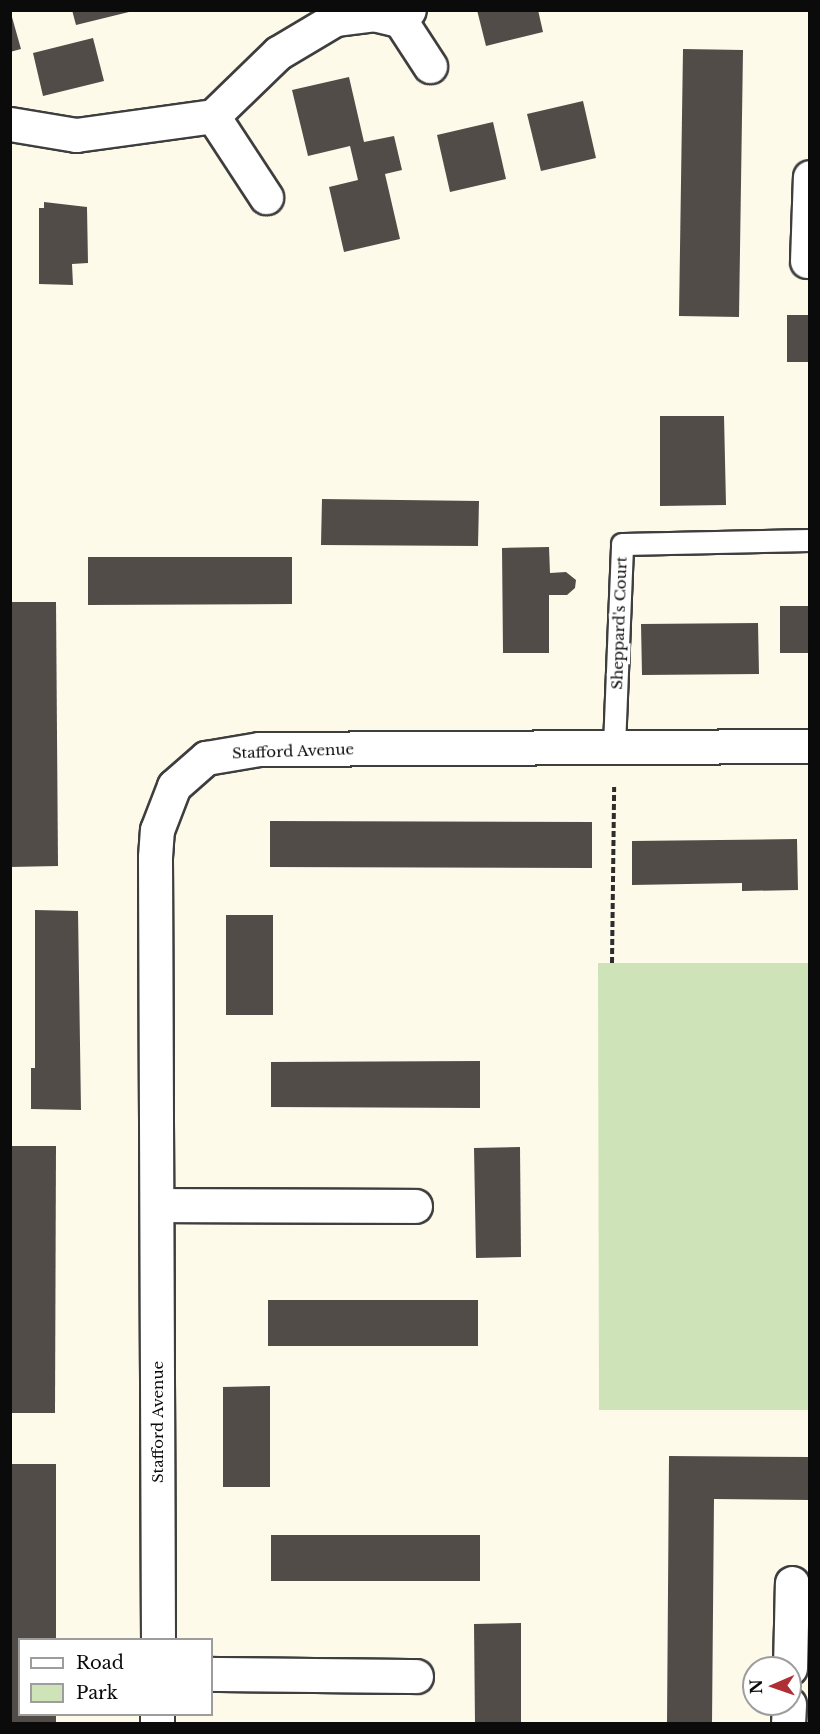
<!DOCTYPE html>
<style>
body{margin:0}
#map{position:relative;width:820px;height:1734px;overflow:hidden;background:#fdfaea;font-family:"Libre Baskerville",serif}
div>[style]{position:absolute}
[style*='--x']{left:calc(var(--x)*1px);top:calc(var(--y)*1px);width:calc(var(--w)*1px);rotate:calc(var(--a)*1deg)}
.green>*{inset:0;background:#cee4b8}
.building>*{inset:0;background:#524c48}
.path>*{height:4px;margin-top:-2px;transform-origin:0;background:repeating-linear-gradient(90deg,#2d2d2d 0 6px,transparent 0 9px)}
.roads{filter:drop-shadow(2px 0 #3e3e3e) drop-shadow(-2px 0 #3e3e3e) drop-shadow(0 2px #3e3e3e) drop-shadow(0 -2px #3e3e3e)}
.service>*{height:21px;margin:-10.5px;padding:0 10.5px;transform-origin:10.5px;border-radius:10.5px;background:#fff}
.minor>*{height:33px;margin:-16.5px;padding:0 16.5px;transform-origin:16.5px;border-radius:16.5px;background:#fff}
span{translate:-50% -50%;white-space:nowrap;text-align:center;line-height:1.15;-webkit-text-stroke:6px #fff;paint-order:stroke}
.street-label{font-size:15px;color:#0b0b0b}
.frame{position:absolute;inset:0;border:12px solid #0b0b0b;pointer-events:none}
.legend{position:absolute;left:18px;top:1638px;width:195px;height:78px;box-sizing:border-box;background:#fff;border:2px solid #9d9d9d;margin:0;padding:8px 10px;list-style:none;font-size:18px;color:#0b0b0b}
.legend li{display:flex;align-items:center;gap:12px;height:30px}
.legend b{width:30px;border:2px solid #9d9d9d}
.north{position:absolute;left:742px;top:1656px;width:60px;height:60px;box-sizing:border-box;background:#fff;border:2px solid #9d9d9d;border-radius:50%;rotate:268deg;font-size:16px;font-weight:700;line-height:24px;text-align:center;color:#0b0b0b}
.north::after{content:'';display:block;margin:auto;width:21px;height:27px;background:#ae3035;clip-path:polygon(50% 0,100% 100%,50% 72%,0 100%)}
</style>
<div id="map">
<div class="green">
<i style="clip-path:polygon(598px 963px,809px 963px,809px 1410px,599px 1410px)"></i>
</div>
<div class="building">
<i style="clip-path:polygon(10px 10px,21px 49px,10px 52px)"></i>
<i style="clip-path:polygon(72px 10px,133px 10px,133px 11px,76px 25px)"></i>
<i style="clip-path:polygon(477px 10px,538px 10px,543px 32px,486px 46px)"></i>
<i style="clip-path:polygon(93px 38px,104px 81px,43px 96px,33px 53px)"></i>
<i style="clip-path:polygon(683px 49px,743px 50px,739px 317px,679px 316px)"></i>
<i style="clip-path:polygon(349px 77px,364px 142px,394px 136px,402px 170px,385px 174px,400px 239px,344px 252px,329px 187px,358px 180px,350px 146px,308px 156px,292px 90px)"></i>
<i style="clip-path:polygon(583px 101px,596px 158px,541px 171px,527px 114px)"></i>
<i style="clip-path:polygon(493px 122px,506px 179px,450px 192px,437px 135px)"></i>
<i style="clip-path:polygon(44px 202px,87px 207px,88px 263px,72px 264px,73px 285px,39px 284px,39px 208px,44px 208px)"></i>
<i style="clip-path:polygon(787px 315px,810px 315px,810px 362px,787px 362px)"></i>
<i style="clip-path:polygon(660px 416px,724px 416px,726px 505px,660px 506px)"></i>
<i style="clip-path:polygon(322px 499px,479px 501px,478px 546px,321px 545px)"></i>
<i style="clip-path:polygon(549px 547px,550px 573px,566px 572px,576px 580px,575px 588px,567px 595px,549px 595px,549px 653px,503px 653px,502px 548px)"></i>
<i style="clip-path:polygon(88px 557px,292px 557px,292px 604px,88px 605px)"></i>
<i style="clip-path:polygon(11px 602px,56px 602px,58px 866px,10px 867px)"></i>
<i style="clip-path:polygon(780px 606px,810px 606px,810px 653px,780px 653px)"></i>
<i style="clip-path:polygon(758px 623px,759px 674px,642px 675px,641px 624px)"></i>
<i style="clip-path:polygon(270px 821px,592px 822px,592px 868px,270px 867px)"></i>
<i style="clip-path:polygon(797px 839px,798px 890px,742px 891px,742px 883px,632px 885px,632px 841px)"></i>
<i style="clip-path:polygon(35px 910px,78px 911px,81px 1110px,31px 1109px,31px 1068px,35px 1068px)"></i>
<i style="clip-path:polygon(226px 915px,273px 915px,273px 1015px,226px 1015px)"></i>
<i style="clip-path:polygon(480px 1061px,480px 1108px,271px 1107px,271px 1062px)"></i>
<i style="clip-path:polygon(12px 1146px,56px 1146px,55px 1413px,11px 1413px)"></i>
<i style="clip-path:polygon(520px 1147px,521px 1257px,476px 1258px,474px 1148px)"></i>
<i style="clip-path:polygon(268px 1300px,478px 1300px,478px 1346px,268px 1346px)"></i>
<i style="clip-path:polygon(270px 1386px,270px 1487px,223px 1487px,223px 1387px)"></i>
<i style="clip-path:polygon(669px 1456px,810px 1457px,810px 1500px,714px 1499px,712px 1724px,667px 1724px)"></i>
<i style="clip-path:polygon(12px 1464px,56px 1464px,56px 1640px,20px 1640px,20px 1714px,56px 1714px,56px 1724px,12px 1724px)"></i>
<i style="clip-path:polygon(271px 1535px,480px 1535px,480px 1581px,271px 1581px)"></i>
<i style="clip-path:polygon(521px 1623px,521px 1724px,475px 1724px,474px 1624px)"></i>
</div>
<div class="path">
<i style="--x:612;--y:963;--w:176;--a:-89.3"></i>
</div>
<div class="roads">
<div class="service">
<i style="--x:614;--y:746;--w:202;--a:-87.7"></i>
<i style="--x:622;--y:544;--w:188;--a:-1.2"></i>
</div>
<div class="minor">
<i style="--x:400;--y:20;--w:55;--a:56.9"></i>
<i style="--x:213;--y:116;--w:97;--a:56.8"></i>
<i style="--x:10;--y:124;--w:67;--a:9.5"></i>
<i style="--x:76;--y:135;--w:138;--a:-7.9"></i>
<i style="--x:213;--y:116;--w:91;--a:-44.1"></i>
<i style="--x:278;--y:53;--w:66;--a:-30.8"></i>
<i style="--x:335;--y:19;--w:38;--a:-7"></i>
<i style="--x:373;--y:14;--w:28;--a:13"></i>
<i style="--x:400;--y:20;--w:13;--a:-48"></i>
<i style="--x:807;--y:261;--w:84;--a:-88"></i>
<i style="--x:158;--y:1205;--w:257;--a:0.2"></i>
<i style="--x:158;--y:1640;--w:783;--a:-90.22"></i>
<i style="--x:155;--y:857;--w:27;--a:-86"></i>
<i style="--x:157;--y:830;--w:47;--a:-68.9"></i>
<i style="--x:174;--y:786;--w:43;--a:-41.2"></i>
<i style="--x:206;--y:758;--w:54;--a:-9.6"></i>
<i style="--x:259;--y:749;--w:551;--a:-0.31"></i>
<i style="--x:790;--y:1668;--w:85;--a:-88.7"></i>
<i style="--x:212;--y:1674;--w:204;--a:0.6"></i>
<i style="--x:157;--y:1724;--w:10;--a:-90"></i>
<i style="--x:788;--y:1724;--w:20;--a:-87"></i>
</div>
</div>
<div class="street-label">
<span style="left:619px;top:623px;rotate:-88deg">Sheppard's Court</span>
<span style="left:293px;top:751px;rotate:-2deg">Stafford Avenue</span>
<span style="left:158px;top:1422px;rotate:-90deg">Stafford Avenue</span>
</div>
<div class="frame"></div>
<ul class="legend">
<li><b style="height:8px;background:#fff"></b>Road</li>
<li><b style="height:16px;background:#cee4b8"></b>Park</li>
</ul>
<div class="north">N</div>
</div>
